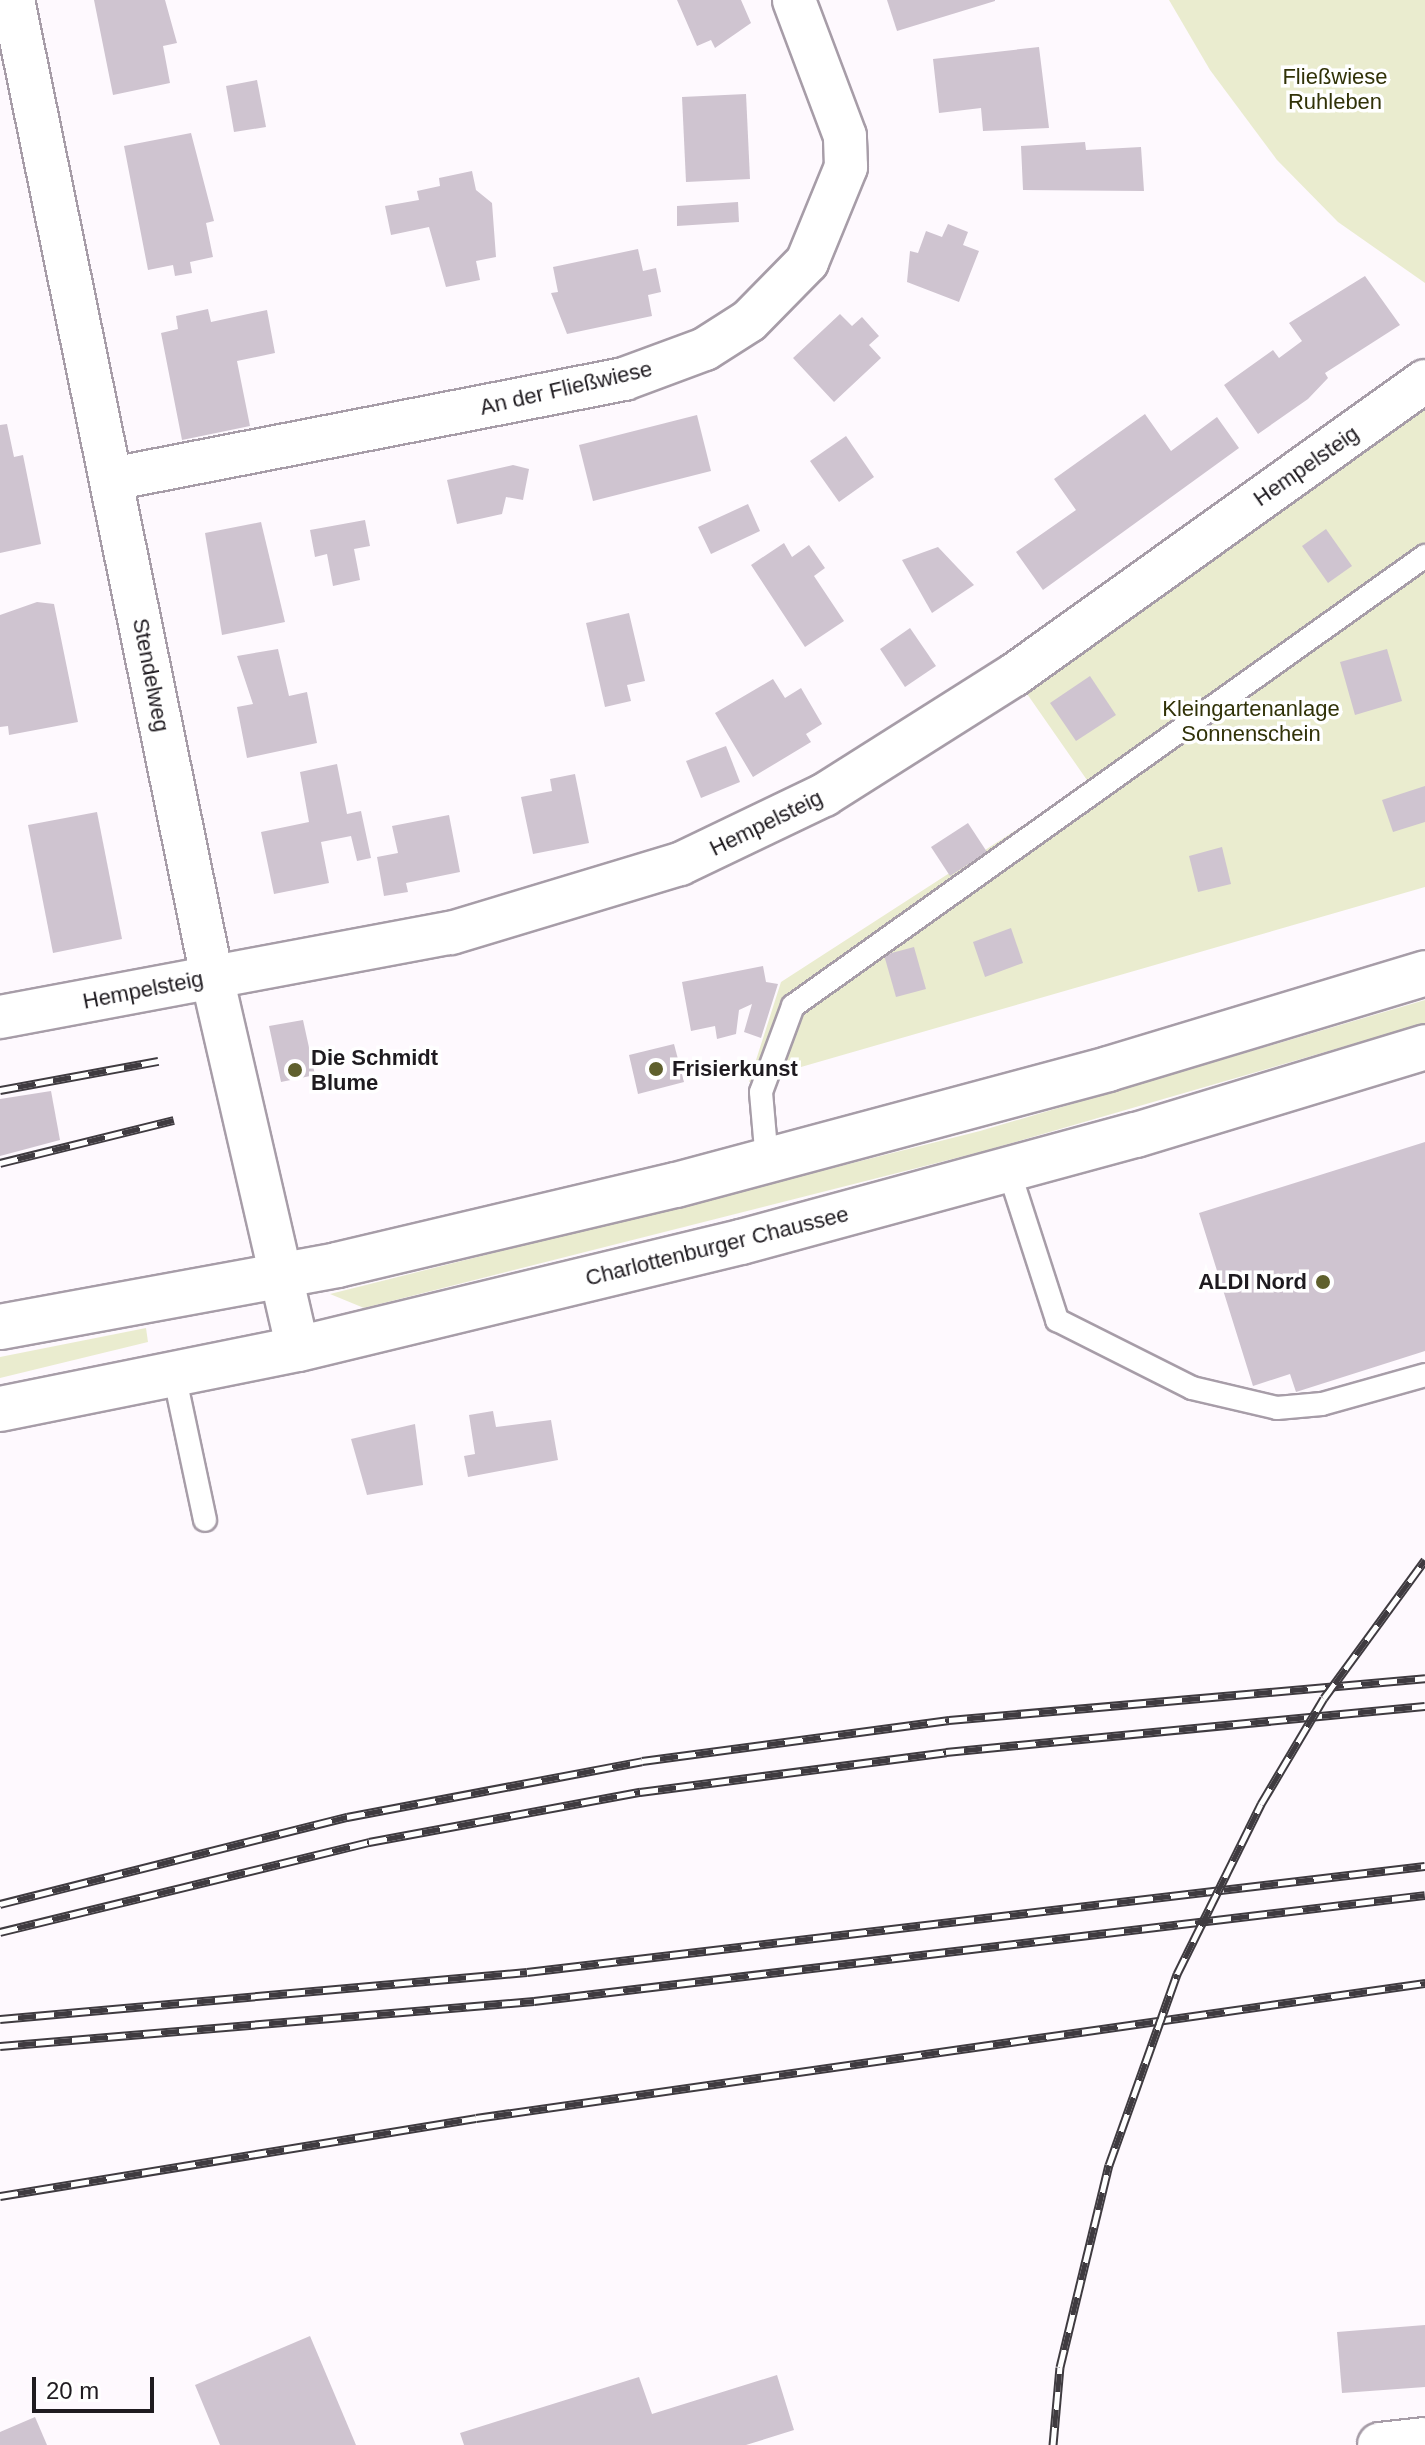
<!DOCTYPE html>
<meta charset="utf-8">
<style>
body{margin:0}
#map{position:relative;width:1425px;height:2445px;overflow:hidden;background:#fef9fe;font-family:Helvetica,sans-serif}
div>[style]{position:absolute}
[style*='--x']{left:calc(var(--x)*1px);top:calc(var(--y)*1px);width:calc(var(--w)*1px);rotate:calc(var(--a)*1deg)}
.green>*{inset:0;background:#eaeccf}
.building>*{inset:0;background:#cfc4d0}
.roads{filter:drop-shadow(2px 0 #a79da8) drop-shadow(-2px 0 #a79da8) drop-shadow(0 2px #a79da8) drop-shadow(0 -2px #a79da8)}
.service>*{height:22px;margin:-11px;padding:0 11px;transform-origin:11px;border-radius:11px;background:#fff}
.minor>*{height:42px;margin:-21px;padding:0 21px;transform-origin:21px;border-radius:21px;background:#fff}
.tertiary>*{height:44px;margin:-22px;padding:0 22px;transform-origin:22px;border-radius:22px;background:#fff}
.secondary>*{height:44px;margin:-22px;padding:0 22px;transform-origin:22px;border-radius:22px;background:#fff}
.rail>*{height:9px;margin-top:-4.5px;transform-origin:0;background:repeating-linear-gradient(90deg,#fff 0 18px,#3f3b40 0 36px);box-sizing:border-box;border-block:2px solid #3f3b40}
.dots>*{width:22px;height:22px;translate:-50% -50%;box-sizing:border-box;border:4px solid #fff;border-radius:50%}
span{translate:-50% -50%;white-space:nowrap;text-align:center;line-height:1.15;-webkit-text-stroke:7px #fff;paint-order:stroke}
.park-label{font-size:22px;color:#313208}
.street-label{font-size:22px;color:#1f1b20}
.poi-label{font-size:22px;color:#1f1b20;font-weight:700}
.left{translate:0 -50%;text-align:left}
.right{translate:-100% -50%;text-align:right}
.scale{position:absolute;left:32px;top:2377px;width:122px;height:36px;box-sizing:border-box;border:4px solid #1f1b20;border-top:0;padding-left:10px;font-size:24px;line-height:28px;white-space:nowrap;color:#1f1b20;-webkit-text-stroke:6px #fff;paint-order:stroke}
</style>
<div id="map">
<div class="green">
<i style="clip-path:polygon(1169px 0,1425px 0,1425px 283px,1338px 222px,1277px 160px,1210px 70px)"></i>
<i style="clip-path:polygon(1425px 381px,1425px 887px,749px 1082px,781px 982px,1089px 783px,1014px 675px)"></i>
<i style="clip-path:polygon(1425px 1000px,1425px 1023px,984px 1151px,364px 1308px,330px 1294px,980px 1131px)"></i>
<i style="clip-path:polygon(146px 1328px,148px 1342px,0 1378px,0 1357px)"></i>
</div>
<div class="building">
<i style="clip-path:polygon(94px 0,165px 0,177px 43px,163px 46px,170px 83px,113px 95px)"></i>
<i style="clip-path:polygon(677px 0,741px 0,751px 23px,715px 48px,711px 40px,697px 46px)"></i>
<i style="clip-path:polygon(887px 0,995px 0,995px 1px,897px 31px)"></i>
<i style="clip-path:polygon(1039px 47px,1049px 128px,983px 131px,981px 108px,939px 113px,933px 59px)"></i>
<i style="clip-path:polygon(257px 80px,266px 127px,234px 132px,226px 86px)"></i>
<i style="clip-path:polygon(746px 94px,750px 179px,686px 182px,682px 97px)"></i>
<i style="clip-path:polygon(191px 133px,214px 221px,206px 223px,213px 257px,190px 262px,192px 273px,175px 276px,173px 265px,148px 270px,124px 146px)"></i>
<i style="clip-path:polygon(1085px 142px,1086px 150px,1141px 147px,1144px 191px,1023px 190px,1021px 146px)"></i>
<i style="clip-path:polygon(472px 171px,476px 190px,492px 203px,496px 257px,476px 261px,480px 280px,446px 287px,429px 227px,391px 235px,385px 206px,419px 200px,417px 191px,440px 186px,439px 178px)"></i>
<i style="clip-path:polygon(738px 202px,739px 222px,677px 226px,677px 206px)"></i>
<i style="clip-path:polygon(948px 224px,968px 232px,963px 245px,979px 251px,959px 302px,907px 282px,910px 251px,918px 253px,926px 231px,942px 237px)"></i>
<i style="clip-path:polygon(638px 249px,643px 271px,656px 268px,661px 292px,648px 295px,652px 316px,567px 334px,551px 293px,558px 292px,553px 267px)"></i>
<i style="clip-path:polygon(1365px 276px,1400px 325px,1325px 373px,1328px 378px,1308px 399px,1258px 434px,1224px 385px,1273px 350px,1279px 358px,1302px 341px,1289px 323px)"></i>
<i style="clip-path:polygon(208px 309px,211px 322px,267px 310px,275px 353px,237px 361px,250px 426px,182px 440px,161px 333px,178px 329px,176px 316px)"></i>
<i style="clip-path:polygon(840px 314px,852px 326px,862px 317px,879px 336px,869px 345px,881px 358px,834px 402px,793px 358px)"></i>
<i style="clip-path:polygon(1145px 414px,1171px 451px,1217px 417px,1239px 448px,1043px 590px,1016px 552px,1076px 510px,1054px 479px)"></i>
<i style="clip-path:polygon(697px 415px,711px 471px,593px 501px,579px 445px)"></i>
<i style="clip-path:polygon(7px 424px,14px 457px,23px 455px,41px 544px,0 553px,0 425px)"></i>
<i style="clip-path:polygon(846px 436px,874px 477px,839px 502px,810px 461px)"></i>
<i style="clip-path:polygon(513px 465px,529px 469px,523px 500px,506px 497px,502px 514px,457px 524px,447px 480px)"></i>
<i style="clip-path:polygon(748px 504px,760px 531px,711px 554px,698px 527px)"></i>
<i style="clip-path:polygon(365px 520px,370px 546px,354px 549px,360px 580px,333px 586px,327px 554px,315px 557px,310px 530px)"></i>
<i style="clip-path:polygon(261px 522px,285px 622px,222px 635px,205px 533px)"></i>
<i style="clip-path:polygon(1326px 529px,1352px 566px,1328px 583px,1302px 546px)"></i>
<i style="clip-path:polygon(784px 543px,792px 557px,809px 545px,825px 568px,814px 576px,844px 621px,805px 647px,751px 565px)"></i>
<i style="clip-path:polygon(938px 547px,974px 585px,932px 613px,902px 560px)"></i>
<i style="clip-path:polygon(37px 602px,54px 604px,78px 722px,9px 735px,8px 726px,0 727px,0 615px)"></i>
<i style="clip-path:polygon(629px 613px,645px 681px,627px 685px,631px 701px,605px 707px,586px 623px)"></i>
<i style="clip-path:polygon(910px 628px,936px 666px,905px 687px,880px 649px)"></i>
<i style="clip-path:polygon(278px 649px,289px 696px,307px 692px,317px 743px,247px 758px,237px 707px,253px 704px,237px 656px)"></i>
<i style="clip-path:polygon(1387px 649px,1402px 701px,1355px 715px,1340px 662px)"></i>
<i style="clip-path:polygon(1090px 676px,1116px 715px,1076px 741px,1050px 703px)"></i>
<i style="clip-path:polygon(773px 679px,785px 698px,801px 688px,822px 724px,806px 734px,811px 742px,753px 777px,715px 713px)"></i>
<i style="clip-path:polygon(726px 746px,740px 782px,701px 798px,686px 761px)"></i>
<i style="clip-path:polygon(337px 764px,347px 814px,361px 811px,371px 858px,357px 861px,351px 836px,321px 842px,329px 883px,274px 894px,261px 832px,309px 822px,300px 772px)"></i>
<i style="clip-path:polygon(575px 774px,589px 843px,533px 854px,521px 797px,552px 791px,550px 779px)"></i>
<i style="clip-path:polygon(1425px 786px,1425px 822px,1393px 832px,1382px 800px)"></i>
<i style="clip-path:polygon(97px 812px,122px 939px,53px 953px,28px 825px)"></i>
<i style="clip-path:polygon(449px 815px,460px 872px,406px 883px,408px 892px,384px 896px,377px 857px,398px 853px,392px 826px)"></i>
<i style="clip-path:polygon(968px 823px,987px 852px,950px 876px,931px 847px)"></i>
<i style="clip-path:polygon(1222px 847px,1231px 884px,1198px 892px,1189px 856px)"></i>
<i style="clip-path:polygon(1011px 928px,1023px 963px,985px 977px,973px 942px)"></i>
<i style="clip-path:polygon(914px 947px,926px 989px,896px 997px,884px 955px)"></i>
<i style="clip-path:polygon(763px 966px,766px 982px,778px 984px,761px 1038px,744px 1032px,752px 1004px,739px 1010px,736px 1034px,717px 1039px,715px 1026px,691px 1031px,682px 982px)"></i>
<i style="clip-path:polygon(303px 1020px,315px 1075px,281px 1082px,269px 1026px)"></i>
<i style="clip-path:polygon(674px 1044px,684px 1082px,638px 1094px,629px 1055px)"></i>
<i style="clip-path:polygon(51px 1091px,60px 1140px,0 1156px,0 1099px)"></i>
<i style="clip-path:polygon(1425px 1142px,1425px 1351px,1296px 1392px,1290px 1374px,1253px 1386px,1199px 1213px)"></i>
<i style="clip-path:polygon(493px 1411px,496px 1427px,551px 1420px,558px 1460px,468px 1477px,464px 1456px,475px 1454px,469px 1415px)"></i>
<i style="clip-path:polygon(415px 1424px,423px 1485px,367px 1495px,351px 1439px)"></i>
<i style="clip-path:polygon(1425px 2325px,1425px 2387px,1342px 2393px,1337px 2332px)"></i>
<i style="clip-path:polygon(310px 2336px,356px 2445px,220px 2445px,195px 2385px)"></i>
<i style="clip-path:polygon(777px 2375px,794px 2430px,746px 2445px,464px 2445px,460px 2433px,639px 2377px,652px 2414px)"></i>
<i style="clip-path:polygon(35px 2417px,47px 2445px,0 2445px,0 2432px)"></i>
</div>
<div class="roads">
<div class="service">
<i style="--x:767;--y:1161;--w:69;--a:-95"></i>
<i style="--x:761;--y:1092;--w:92;--a:-69.6"></i>
<i style="--x:793;--y:1006;--w:776;--a:-35.45"></i>
<i style="--x:1009;--y:1171;--w:157;--a:72.1"></i>
<i style="--x:1057;--y:1320;--w:151;--a:26.7"></i>
<i style="--x:1192;--y:1388;--w:87;--a:13.2"></i>
<i style="--x:1277;--y:1408;--w:45;--a:-5.1"></i>
<i style="--x:1322;--y:1404;--w:107;--a:-15.7"></i>
<i style="--x:174;--y:1374;--w:149;--a:78"></i>
</div>
<div class="minor">
<i style="--x:13;--y:0;--w:997;--a:78.49"></i>
<i style="--x:212;--y:977;--w:382;--a:77"></i>
<i style="--x:112;--y:479;--w:522;--a:-11.05"></i>
<i style="--x:624;--y:379;--w:86;--a:-20.3"></i>
<i style="--x:705;--y:349;--w:52;--a:-32.5"></i>
<i style="--x:749;--y:321;--w:83;--a:-45.5"></i>
<i style="--x:807;--y:262;--w:103;--a:-67.7"></i>
<i style="--x:846;--y:167;--w:31;--a:-92"></i>
<i style="--x:845;--y:136;--w:145;--a:-110.6"></i>
<i style="--x:0;--y:1017;--w:459;--a:-10.6"></i>
<i style="--x:451;--y:933;--w:239;--a:-16.8"></i>
<i style="--x:680;--y:864;--w:160;--a:-25.6"></i>
<i style="--x:824;--y:795;--w:225;--a:-32.3"></i>
<i style="--x:1014;--y:675;--w:505;--a:-35.58"></i>
</div>
<div class="tertiary">
<i style="--x:1380;--y:2445;--w:45;--a:-6.3"></i>
</div>
<div class="secondary">
<i style="--x:0;--y:1327;--w:343;--a:-10.4"></i>
<i style="--x:337;--y:1265;--w:348;--a:-13.3"></i>
<i style="--x:676;--y:1185;--w:447;--a:-15"></i>
<i style="--x:1108;--y:1069;--w:331;--a:-16.8"></i>
<i style="--x:0;--y:1409;--w:304;--a:-11.4"></i>
<i style="--x:298;--y:1349;--w:456;--a:-13.6"></i>
<i style="--x:741;--y:1242;--w:409;--a:-15.2"></i>
<i style="--x:1136;--y:1135;--w:302;--a:-16.9"></i>
</div>
</div>
<div class="rail">
<i style="--x:0;--y:1090;--w:161;--a:-10.4"></i>
<i style="--x:0;--y:1163;--w:179;--a:-13.9"></i>
<i style="--x:0;--y:1904;--w:358;--a:-14.1"></i>
<i style="--x:347;--y:1817;--w:300;--a:-10.7"></i>
<i style="--x:642;--y:1761;--w:310;--a:-7.6"></i>
<i style="--x:949;--y:1720;--w:478;--a:-5"></i>
<i style="--x:0;--y:1932;--w:380;--a:-13.7"></i>
<i style="--x:369;--y:1842;--w:276;--a:-10.5"></i>
<i style="--x:640;--y:1792;--w:309;--a:-7.4"></i>
<i style="--x:946;--y:1752;--w:481;--a:-5.5"></i>
<i style="--x:0;--y:2019;--w:529;--a:-5.1"></i>
<i style="--x:527;--y:1972;--w:904;--a:-6.73"></i>
<i style="--x:0;--y:2046;--w:536;--a:-4.82"></i>
<i style="--x:534;--y:2001;--w:897;--a:-6.78"></i>
<i style="--x:0;--y:2196;--w:482;--a:-9.3"></i>
<i style="--x:476;--y:2118;--w:959;--a:-8.1"></i>
<i style="--x:1053;--y:2445;--w:78;--a:-84.9"></i>
<i style="--x:1060;--y:2367;--w:208;--a:-76.4"></i>
<i style="--x:1109;--y:2165;--w:203;--a:-70.4"></i>
<i style="--x:1177;--y:1974;--w:190;--a:-63.7"></i>
<i style="--x:1261;--y:1804;--w:123;--a:-59.3"></i>
<i style="--x:1324;--y:1698;--w:171;--a:-53.8"></i>
</div>
<div class="dots">
<i style="left:656px;top:1069px;background:#5f602d"></i>
<i style="left:295px;top:1070px;background:#5f602d"></i>
<i style="left:1323px;top:1282px;background:#5f602d"></i>
</div>
<div class="park-label">
<span style="left:1335px;top:89px">Fließwiese<br>Ruhleben</span>
<span style="left:1251px;top:721px">Kleingartenanlage<br>Sonnenschein</span>
</div>
<div class="street-label">
<span style="left:566px;top:388px;rotate:-13deg">An der Fließwiese</span>
<span style="left:1306px;top:466px;rotate:-35deg">Hempelsteig</span>
<span style="left:151px;top:675px;rotate:79deg">Stendelweg</span>
<span style="left:766px;top:823px;rotate:-26deg">Hempelsteig</span>
<span style="left:143px;top:990px;rotate:-11deg">Hempelsteig</span>
<span style="left:717px;top:1246px;rotate:-14deg">Charlottenburger Chaussee</span>
</div>
<div class="poi-label">
<span class="left" style="left:311px;top:1070px">Die Schmidt<br>Blume</span>
<span class="left" style="left:672px;top:1069px">Frisierkunst</span>
<span class="right" style="left:1307px;top:1282px">ALDI Nord</span>
</div>
<div class="scale">20 m</div>
</div>
